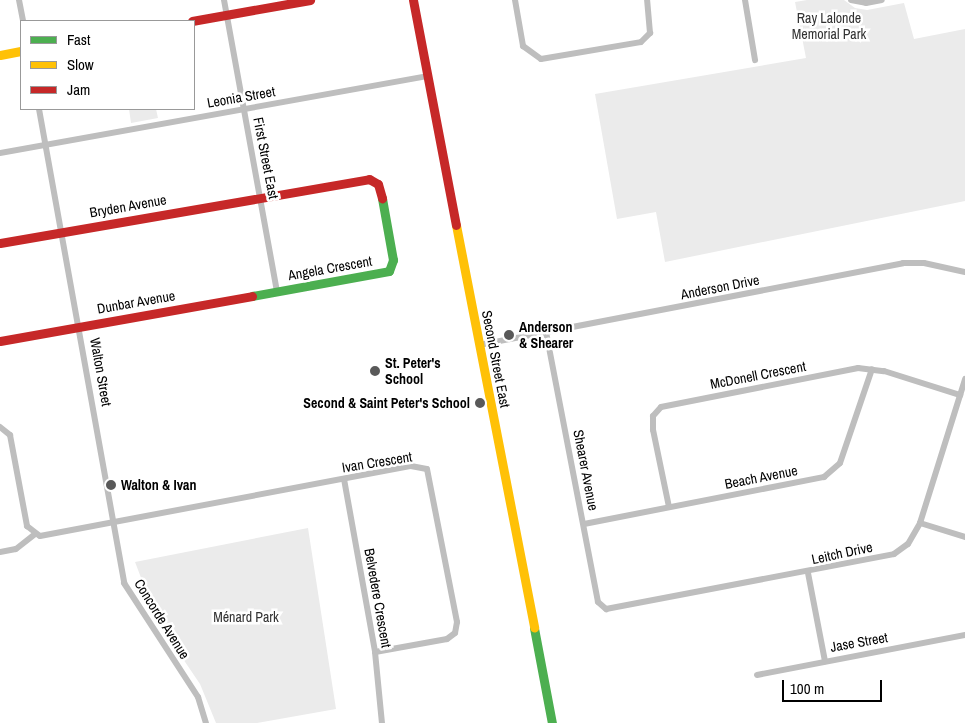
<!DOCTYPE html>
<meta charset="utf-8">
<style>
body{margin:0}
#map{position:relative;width:965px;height:723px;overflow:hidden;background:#fff;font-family:"Archivo Narrow",sans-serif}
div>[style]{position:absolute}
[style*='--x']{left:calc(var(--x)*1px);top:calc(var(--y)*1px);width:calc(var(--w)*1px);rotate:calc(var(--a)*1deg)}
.green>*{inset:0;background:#ebebeb}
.street>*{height:6px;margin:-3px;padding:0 3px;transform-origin:3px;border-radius:3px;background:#bebebe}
.fast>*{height:9px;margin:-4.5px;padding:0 4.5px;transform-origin:4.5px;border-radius:4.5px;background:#4caf50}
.slow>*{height:9px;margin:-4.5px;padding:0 4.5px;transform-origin:4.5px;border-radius:4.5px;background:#ffc107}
.jam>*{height:9px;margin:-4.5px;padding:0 4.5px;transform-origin:4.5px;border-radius:4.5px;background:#c62828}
.dots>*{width:14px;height:14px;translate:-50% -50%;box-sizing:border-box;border:2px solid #fff;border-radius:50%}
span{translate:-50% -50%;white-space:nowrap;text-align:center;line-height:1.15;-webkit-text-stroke:5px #fff;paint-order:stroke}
.park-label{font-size:14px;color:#323232}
.street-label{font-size:14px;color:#000}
.poi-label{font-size:14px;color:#000;font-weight:700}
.left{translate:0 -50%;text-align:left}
.right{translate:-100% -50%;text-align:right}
.legend{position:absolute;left:20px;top:20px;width:175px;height:90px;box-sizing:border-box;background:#fff;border:1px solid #999;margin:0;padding:6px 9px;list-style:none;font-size:15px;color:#000}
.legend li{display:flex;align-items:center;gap:10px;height:25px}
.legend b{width:25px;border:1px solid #999}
.scale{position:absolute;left:782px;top:680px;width:100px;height:22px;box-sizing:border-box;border:2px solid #000;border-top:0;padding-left:6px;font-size:15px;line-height:18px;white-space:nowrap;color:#000;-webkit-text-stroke:4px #fff;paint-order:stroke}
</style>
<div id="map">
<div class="green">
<i style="clip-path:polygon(807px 0,844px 0,855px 8px,867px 10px,904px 3px,914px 39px,965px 29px,965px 201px,665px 262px,656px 212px,617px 219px,595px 94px,806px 58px,795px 2px)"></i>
<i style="clip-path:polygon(129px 109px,156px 109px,158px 118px,131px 123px)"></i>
<i style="clip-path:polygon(308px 528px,336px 709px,257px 723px,216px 723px,200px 684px,158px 622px,135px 562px)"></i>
</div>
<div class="street">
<i style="--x:19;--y:0;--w:21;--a:79"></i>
<i style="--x:224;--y:0;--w:296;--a:79.7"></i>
<i style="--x:515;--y:0;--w:47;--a:80.1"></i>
<i style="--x:523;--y:46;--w:22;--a:36"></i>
<i style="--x:541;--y:59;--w:101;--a:-9.6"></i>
<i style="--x:641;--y:42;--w:13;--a:-45"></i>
<i style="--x:650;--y:33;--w:33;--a:-95"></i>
<i style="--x:745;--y:0;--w:61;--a:80.5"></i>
<i style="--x:851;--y:0;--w:15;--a:11"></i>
<i style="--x:866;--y:3;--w:16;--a:-11"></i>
<i style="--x:39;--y:109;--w:482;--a:79.8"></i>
<i style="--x:124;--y:583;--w:136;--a:57"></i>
<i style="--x:198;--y:697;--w:27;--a:73"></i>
<i style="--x:0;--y:153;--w:434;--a:-10.2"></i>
<i style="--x:546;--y:332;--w:275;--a:79.1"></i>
<i style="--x:598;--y:602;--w:11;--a:41"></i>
<i style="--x:606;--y:609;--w:293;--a:-10.8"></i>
<i style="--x:894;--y:554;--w:17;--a:-36"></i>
<i style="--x:908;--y:544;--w:24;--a:-60"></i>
<i style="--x:920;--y:523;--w:151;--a:-72.6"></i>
<i style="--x:479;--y:345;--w:432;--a:-10.9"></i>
<i style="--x:903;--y:263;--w:21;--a:0"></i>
<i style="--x:924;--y:263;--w:42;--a:12.4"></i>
<i style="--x:0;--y:427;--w:13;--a:39"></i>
<i style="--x:10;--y:435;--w:93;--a:79.4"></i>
<i style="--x:27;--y:526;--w:16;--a:38"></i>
<i style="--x:40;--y:536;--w:378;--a:-10.7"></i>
<i style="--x:411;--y:466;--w:16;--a:11"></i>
<i style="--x:427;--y:469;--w:156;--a:78.9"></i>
<i style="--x:457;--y:622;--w:11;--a:100"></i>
<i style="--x:455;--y:633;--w:10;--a:143"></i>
<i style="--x:447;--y:639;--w:73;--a:169.8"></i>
<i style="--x:344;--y:479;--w:176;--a:79.8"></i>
<i style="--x:375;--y:652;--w:71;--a:84.4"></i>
<i style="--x:669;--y:507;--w:79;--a:-101.7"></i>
<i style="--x:653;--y:430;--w:14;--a:-90"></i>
<i style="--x:653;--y:416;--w:12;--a:-48"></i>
<i style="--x:661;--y:407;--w:201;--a:-11.2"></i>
<i style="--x:858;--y:368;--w:26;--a:7"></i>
<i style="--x:884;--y:371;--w:80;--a:17.5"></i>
<i style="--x:920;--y:523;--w:47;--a:17.3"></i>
<i style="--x:584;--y:524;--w:245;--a:-11.1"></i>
<i style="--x:824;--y:477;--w:21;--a:-41"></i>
<i style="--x:840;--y:463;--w:99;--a:-71.2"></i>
<i style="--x:0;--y:552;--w:16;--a:-11"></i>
<i style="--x:16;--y:549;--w:24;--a:-38"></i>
<i style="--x:808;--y:573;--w:90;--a:79.1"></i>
<i style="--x:757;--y:675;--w:212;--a:-10.9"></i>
</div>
<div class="fast">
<i style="--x:252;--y:296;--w:139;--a:-10.3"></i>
<i style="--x:389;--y:271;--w:12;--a:-70"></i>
<i style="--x:393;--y:260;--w:63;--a:-100.1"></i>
<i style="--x:534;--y:628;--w:97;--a:79.3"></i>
</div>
<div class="slow">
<i style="--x:0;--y:55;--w:21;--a:-11"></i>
<i style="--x:456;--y:225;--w:410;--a:79"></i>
</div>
<div class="jam">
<i style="--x:413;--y:0;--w:229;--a:79.2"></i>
<i style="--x:192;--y:21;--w:120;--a:-10.1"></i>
<i style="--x:0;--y:243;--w:375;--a:-9.8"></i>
<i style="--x:369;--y:179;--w:10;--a:29"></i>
<i style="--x:378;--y:184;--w:15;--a:74"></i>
<i style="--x:0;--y:341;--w:256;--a:-10.1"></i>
</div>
<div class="dots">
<i style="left:509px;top:335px;background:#595959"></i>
<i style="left:375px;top:371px;background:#595959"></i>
<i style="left:480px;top:403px;background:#595959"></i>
<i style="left:111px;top:485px;background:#595959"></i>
</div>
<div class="park-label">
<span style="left:829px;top:26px">Ray Lalonde<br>Memorial Park</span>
<span style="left:246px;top:617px">Ménard Park</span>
</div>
<div class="street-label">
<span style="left:241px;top:97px;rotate:-10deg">Leonia Street</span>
<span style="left:266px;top:158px;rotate:79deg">First Street East</span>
<span style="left:128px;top:206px;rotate:-10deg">Bryden Avenue</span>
<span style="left:330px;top:268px;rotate:-10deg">Angela Crescent</span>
<span style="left:720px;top:287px;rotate:-11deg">Anderson Drive</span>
<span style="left:136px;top:302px;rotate:-10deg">Dunbar Avenue</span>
<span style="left:496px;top:359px;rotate:79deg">Second Street East</span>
<span style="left:101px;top:372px;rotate:80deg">Walton Street</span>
<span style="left:758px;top:375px;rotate:-11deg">McDonell Crescent</span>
<span style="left:377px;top:462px;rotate:-9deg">Ivan Crescent</span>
<span style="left:586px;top:470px;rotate:79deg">Shearer Avenue</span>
<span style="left:761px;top:477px;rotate:-11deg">Beach Avenue</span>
<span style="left:842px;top:553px;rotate:-12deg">Leitch Drive</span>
<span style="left:378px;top:598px;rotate:80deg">Belvedere Crescent</span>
<span style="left:162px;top:619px;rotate:58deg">Concorde Avenue</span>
<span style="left:859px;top:642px;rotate:-10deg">Jase Street</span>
</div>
<div class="poi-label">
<span class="left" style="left:519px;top:335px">Anderson<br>&amp; Shearer</span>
<span class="left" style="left:385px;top:371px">St. Peter's<br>School</span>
<span class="right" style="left:470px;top:403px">Second &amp; Saint Peter's School</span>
<span class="left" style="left:121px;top:485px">Walton &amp; Ivan</span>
</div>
<ul class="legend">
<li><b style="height:6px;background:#4caf50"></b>Fast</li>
<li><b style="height:6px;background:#ffc107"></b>Slow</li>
<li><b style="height:6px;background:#c62828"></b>Jam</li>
</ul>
<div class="scale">100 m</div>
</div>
